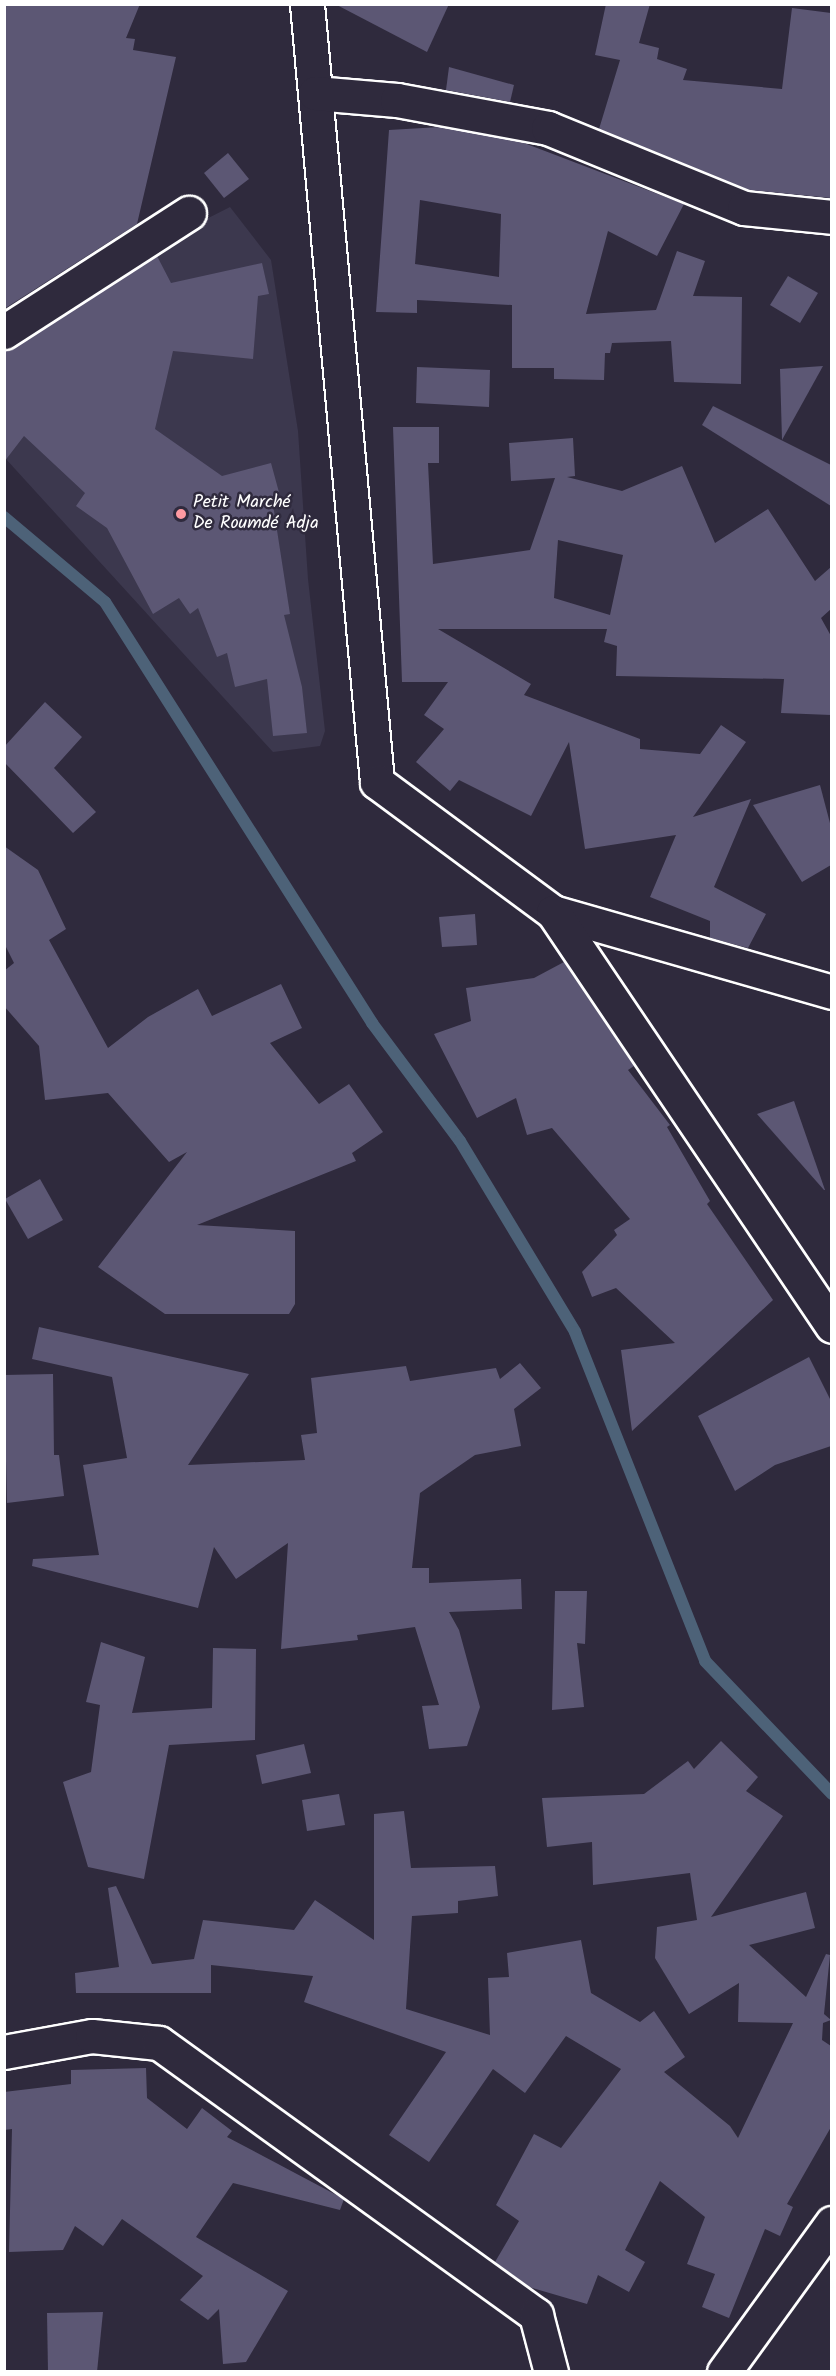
<!DOCTYPE html>
<meta charset="utf-8">
<style>
body{margin:0}
#map{position:relative;width:836px;height:2376px;overflow:hidden;background:#2f2a3d;font-family:Kalam,sans-serif}
div>[style]{position:absolute}
[style*='--x']{left:calc(var(--x)*1px);top:calc(var(--y)*1px);width:calc(var(--w)*1px);rotate:calc(var(--a)*1deg)}
.built>*{inset:0;background:#3c384e}
.stream>*{height:12px;margin:-6px;padding:0 6px;transform-origin:6px;border-radius:6px;background:#4d6278}
.building>*{inset:0;background:#5c5774}
.roads{filter:drop-shadow(2px 0 #fff) drop-shadow(-2px 0 #fff) drop-shadow(0 2px #fff) drop-shadow(0 -2px #fff)}
.street>*{height:33px;margin:-16.5px;padding:0 16.5px;transform-origin:16.5px;border-radius:16.5px;background:#2f2a3d}
.dots>*{width:16px;height:16px;translate:-50% -50%;box-sizing:border-box;border:3px solid #2f2a3d;border-radius:50%}
span{translate:-50% -50%;white-space:nowrap;text-align:center;line-height:1.15;-webkit-text-stroke:5px #2f2a3d;paint-order:stroke}
.poi-label{font-size:18px;color:#fff}
.left{translate:0 -50%;text-align:left}
.frame{position:absolute;inset:0;border:6px solid #fff;pointer-events:none}
</style>
<div id="map">
<div class="built">
<i style="clip-path:polygon(230px 207px,271px 260px,298px 431px,308px 579px,325px 731px,320px 746px,273px 752px,5px 458px,4px 342px,171px 237px)"></i>
</div>
<div class="stream">
<i style="--x:4;--y:517;--w:132;--a:40.1"></i>
<i style="--x:105;--y:602;--w:499;--a:57.6"></i>
<i style="--x:372;--y:1023;--w:147;--a:53.3"></i>
<i style="--x:460;--y:1141;--w:223;--a:58.9"></i>
<i style="--x:575;--y:1332;--w:354;--a:68.4"></i>
<i style="--x:705;--y:1661;--w:184;--a:46.3"></i>
</div>
<div class="building">
<i style="clip-path:polygon(140px 4px,126px 38px,135px 39px,133px 50px,176px 57px,137px 224px,4px 309px,4px 6px)"></i>
<i style="clip-path:polygon(335px 4px,449px 4px,427px 52px)"></i>
<i style="clip-path:polygon(606px 4px,650px 4px,639px 43px,659px 48px,657px 59px,687px 69px,683px 80px,782px 89px,792px 8px,831px 13px,831px 198px,749px 190px,599px 129px,620px 60px,595px 55px)"></i>
<i style="clip-path:polygon(449px 67px,514px 85px,510px 102px,446px 90px)"></i>
<i style="clip-path:polygon(evenodd,440px 127px,524px 143px,684px 204px,657px 256px,608px 231px,586px 314px,656px 310px,677px 251px,705px 261px,693px 296px,742px 297px,741px 384px,674px 382px,671px 341px,612px 343px,610px 353px,605px 353px,604px 380px,554px 379px,554px 368px,512px 368px,512px 305px,417px 300px,417px 313px,376px 312px,389px 130px,440px 127px,420px 200px,501px 214px,499px 277px,415px 264px,420px 200px)"></i>
<i style="clip-path:polygon(228px 153px,249px 179px,224px 198px,204px 173px)"></i>
<i style="clip-path:polygon(157px 256px,171px 283px,262px 263px,269px 294px,258px 296px,253px 359px,173px 351px,155px 429px,222px 476px,271px 463px,280px 496px,272px 498px,290px 614px,284px 615px,302px 687px,307px 733px,273px 736px,267px 679px,235px 687px,227px 653px,217px 657px,198px 608px,190px 614px,179px 598px,153px 614px,107px 528px,76px 506px,85px 493px,24px 436px,4px 462px,4px 351px)"></i>
<i style="clip-path:polygon(788px 276px,818px 293px,800px 323px,770px 305px)"></i>
<i style="clip-path:polygon(823px 366px,782px 440px,780px 369px)"></i>
<i style="clip-path:polygon(417px 367px,490px 370px,489px 407px,416px 403px)"></i>
<i style="clip-path:polygon(713px 406px,831px 465px,831px 506px,702px 425px)"></i>
<i style="clip-path:polygon(evenodd,393px 427px,439px 427px,439px 463px,428px 463px,433px 564px,530px 550px,555px 478px,511px 481px,509px 443px,573px 438px,575px 476px,567px 477px,622px 491px,682px 466px,715px 543px,768px 509px,815px 581px,831px 567px,831px 609px,821px 618px,831px 636px,831px 715px,781px 713px,784px 679px,616px 676px,617px 646px,604px 642px,607px 629px,438px 629px,531px 684px,524px 695px,640px 739px,640px 749px,700px 754px,721px 725px,746px 742px,693px 817px,751px 799px,714px 887px,766px 914px,748px 948px,710px 938px,710px 921px,650px 897px,676px 835px,585px 849px,569px 742px,531px 816px,459px 780px,450px 791px,416px 762px,444px 729px,424px 715px,448px 682px,402px 682px,393px 427px,558px 540px,623px 555px,610px 615px,554px 598px,558px 540px)"></i>
<i style="clip-path:polygon(45px 702px,82px 737px,54px 768px,96px 812px,73px 833px,4px 762px,4px 747px)"></i>
<i style="clip-path:polygon(820px 785px,831px 827px,831px 865px,802px 882px,753px 805px)"></i>
<i style="clip-path:polygon(4px 846px,38px 870px,66px 929px,49px 940px,108px 1048px,148px 1017px,198px 989px,212px 1016px,281px 984px,302px 1028px,270px 1043px,319px 1104px,349px 1084px,383px 1132px,352px 1153px,356px 1161px,197px 1225px,295px 1231px,295px 1304px,289px 1314px,165px 1314px,98px 1267px,187px 1152px,169px 1162px,108px 1093px,45px 1100px,39px 1046px,4px 1006px,4px 971px,14px 963px,4px 943px)"></i>
<i style="clip-path:polygon(475px 914px,477px 945px,442px 947px,439px 917px)"></i>
<i style="clip-path:polygon(564px 962px,634px 1066px,628px 1070px,670px 1125px,667px 1127px,710px 1201px,707px 1204px,773px 1300px,632px 1431px,621px 1350px,675px 1343px,616px 1288px,592px 1297px,582px 1272px,617px 1235px,614px 1230px,630px 1219px,552px 1128px,527px 1135px,516px 1098px,477px 1118px,434px 1034px,471px 1021px,466px 988px,534px 978px)"></i>
<i style="clip-path:polygon(794px 1101px,825px 1190px,824px 1190px,757px 1114px)"></i>
<i style="clip-path:polygon(40px 1179px,63px 1220px,28px 1239px,5px 1199px)"></i>
<i style="clip-path:polygon(39px 1327px,249px 1374px,188px 1465px,305px 1460px,301px 1435px,317px 1433px,311px 1378px,406px 1366px,410px 1381px,496px 1368px,500px 1379px,520px 1363px,541px 1388px,514px 1409px,521px 1446px,475px 1455px,420px 1493px,412px 1568px,429px 1568px,429px 1583px,521px 1579px,522px 1609px,449px 1612px,459px 1630px,480px 1707px,467px 1746px,429px 1749px,422px 1706px,439px 1705px,415px 1627px,357px 1635px,358px 1640px,281px 1649px,288px 1543px,236px 1579px,214px 1547px,198px 1608px,32px 1566px,33px 1559px,99px 1555px,83px 1465px,127px 1458px,112px 1377px,32px 1359px)"></i>
<i style="clip-path:polygon(809px 1357px,831px 1401px,831px 1446px,775px 1465px,735px 1491px,698px 1416px)"></i>
<i style="clip-path:polygon(53px 1374px,54px 1455px,59px 1455px,64px 1496px,7px 1503px,4px 1375px)"></i>
<i style="clip-path:polygon(555px 1591px,587px 1591px,585px 1644px,577px 1643px,584px 1707px,552px 1710px)"></i>
<i style="clip-path:polygon(101px 1642px,145px 1657px,132px 1713px,212px 1708px,213px 1648px,256px 1649px,255px 1740px,169px 1745px,144px 1879px,88px 1867px,63px 1782px,91px 1772px,100px 1705px,86px 1702px)"></i>
<i style="clip-path:polygon(721px 1741px,758px 1777px,746px 1791px,783px 1816px,711px 1917px,806px 1892px,815px 1928px,749px 1945px,806px 1997px,826px 1954px,830px 1955px,824px 2014px,831px 2020px,823px 2023px,822px 2040px,831px 2046px,831px 2127px,787px 2204px,793px 2207px,780px 2236px,765px 2229px,729px 2318px,702px 2307px,715px 2274px,687px 2264px,705px 2217px,660px 2181px,625px 2250px,645px 2262px,629px 2292px,598px 2275px,587px 2304px,529px 2287px,495px 2262px,519px 2221px,496px 2205px,534px 2134px,561px 2148px,621px 2069px,566px 2036px,525px 2093px,493px 2069px,429px 2162px,389px 2135px,446px 2052px,304px 2002px,313px 1976px,211px 1965px,211px 1993px,76px 1993px,75px 1973px,119px 1967px,108px 1888px,116px 1886px,152px 1964px,194px 1959px,203px 1920px,294px 1930px,315px 1900px,374px 1940px,374px 1814px,404px 1811px,411px 1868px,495px 1866px,498px 1896px,458px 1901px,458px 1913px,412px 1916px,406px 2009px,490px 2035px,488px 1978px,509px 1977px,507px 1953px,581px 1940px,591px 1993px,640px 2022px,654px 2011px,685px 2057px,664px 2072px,730px 2126px,738px 2138px,793px 2023px,738px 2022px,739px 1983px,689px 2014px,655px 1958px,657px 1927px,697px 1920px,690px 1873px,593px 1885px,592px 1842px,547px 1847px,542px 1798px,644px 1794px,688px 1761px,694px 1769px)"></i>
<i style="clip-path:polygon(304px 1744px,311px 1773px,262px 1784px,256px 1755px)"></i>
<i style="clip-path:polygon(339px 1794px,345px 1825px,307px 1831px,302px 1800px)"></i>
<i style="clip-path:polygon(146px 2068px,147px 2098px,187px 2129px,202px 2108px,232px 2131px,227px 2137px,344px 2199px,340px 2210px,233px 2183px,196px 2237px,288px 2291px,246px 2362px,223px 2364px,219px 2309px,208px 2320px,180px 2300px,203px 2276px,122px 2219px,103px 2246px,75px 2226px,63px 2250px,9px 2252px,12px 2129px,4px 2130px,4px 2092px,71px 2084px,71px 2070px)"></i>
<i style="clip-path:polygon(103px 2312px,97px 2372px,48px 2372px,47px 2313px)"></i>
</div>
<div class="roads">
<div class="street">
<i style="--x:307;--y:4;--w:781;--a:84.86"></i>
<i style="--x:377;--y:782;--w:219;--a:36.5"></i>
<i style="--x:553;--y:912;--w:290;--a:16"></i>
<i style="--x:315;--y:93;--w:82;--a:4.9"></i>
<i style="--x:397;--y:100;--w:154;--a:10.5"></i>
<i style="--x:548;--y:128;--w:212;--a:22.2"></i>
<i style="--x:744;--y:208;--w:88;--a:5.8"></i>
<i style="--x:4;--y:332;--w:220;--a:-32.8"></i>
<i style="--x:553;--y:912;--w:499;--a:56"></i>
<i style="--x:4;--y:2052;--w:89;--a:-10.3"></i>
<i style="--x:92;--y:2036;--w:67;--a:6"></i>
<i style="--x:159;--y:2043;--w:465;--a:35.8"></i>
<i style="--x:536;--y:2315;--w:59;--a:75.3"></i>
<i style="--x:724;--y:2372;--w:184;--a:-54.1"></i>
</div>
</div>
<div class="dots">
<i style="left:181px;top:514px;background:#ff9aa2"></i>
</div>
<div class="poi-label">
<span class="left" style="left:193px;top:514px">Petit Marché<br>De Roumdé Adja</span>
</div>
<div class="frame"></div>
</div>
